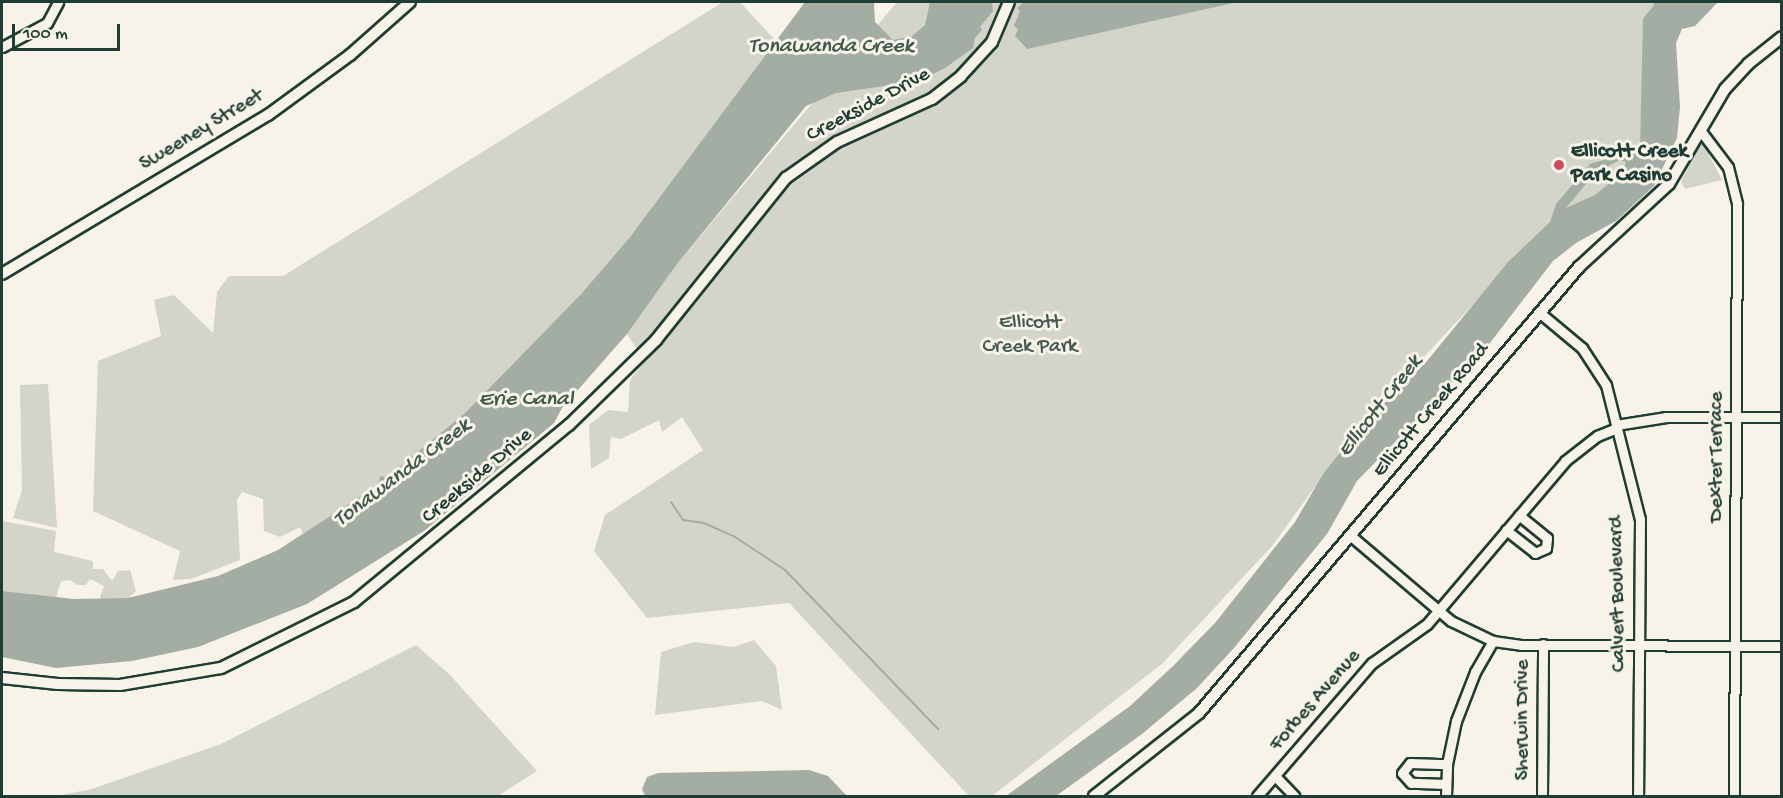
<!DOCTYPE html>
<style>
body{margin:0}
#map{position:relative;width:1783px;height:798px;overflow:hidden;background:#f7f3e8;font-family:"Gochi Hand",sans-serif}
div>[style]{position:absolute}
[style*='--x']{left:calc(var(--x)*1px);top:calc(var(--y)*1px);width:calc(var(--w)*1px);rotate:calc(var(--a)*1deg)}
.green>*{inset:0;background:#d3d5ca}
.water>*{inset:0;background:#a4ada3}
.stream>*{height:2px;margin:-1px;padding:0 1px;transform-origin:1px;border-radius:1px;background:#a4ada3}
.river>*{height:14px;margin:-7px;padding:0 7px;transform-origin:7px;border-radius:7px;background:#a4ada3}
.roads{filter:drop-shadow(2px 0 #1f3d34) drop-shadow(-2px 0 #1f3d34) drop-shadow(0 2px #1f3d34) drop-shadow(0 -2px #1f3d34)}
.minor>*{height:9px;margin:-4.5px;padding:0 4.5px;transform-origin:4.5px;border-radius:4.5px;background:#f7f3e8}
.tertiary>*{height:10px;margin:-5px;padding:0 5px;transform-origin:5px;border-radius:5px;background:#f7f3e8}
.dots>*{width:16px;height:16px;translate:-50% -50%;box-sizing:border-box;border:3px solid #f7f3e8;border-radius:50%}
span{translate:-50% -50%;white-space:nowrap;text-align:center;line-height:1.15;-webkit-text-stroke:6px #f7f3e8;paint-order:stroke}
.street-label{font-size:21px;color:#1f3d34}
.poi-label{font-size:21px;color:#1f3d34;font-weight:700}
.left{translate:0 -50%;text-align:left}
.park-label{font-size:21px;color:#435b52}
.water-label{font-size:22px;color:#405950;font-style:italic}
.frame{position:absolute;inset:0;border:3px solid #1f3d34;pointer-events:none}
.scale{position:absolute;left:12px;top:24px;width:108px;height:27px;box-sizing:border-box;border:3px solid #1f3d34;border-top:0;padding-left:8px;font-size:18px;line-height:21px;white-space:nowrap;color:#1f3d34;-webkit-text-stroke:4px #f7f3e8;paint-order:stroke}
</style>
<div id="map">
<div class="green">
<i style="clip-path:polygon(723px 2px,740px 2px,776px 41px,630px 237px,581px 294px,465px 413px,387px 477px,380px 476px,378px 485px,303px 534px,300px 527px,280px 537px,264px 531px,263px 499px,242px 492px,237px 500px,240px 560px,191px 579px,173px 580px,180px 551px,93px 511px,98px 361px,161px 336px,154px 300px,174px 295px,213px 333px,217px 292px,229px 276px,283px 276px)"></i>
<i style="clip-path:polygon(897px 2px,1666px 2px,1650px 21px,1647px 149px,1575px 219px,1505px 270px,1357px 429px,1272px 546px,1163px 663px,992px 796px,969px 796px,789px 603px,647px 618px,594px 551px,605px 515px,703px 450px,682px 417px,662px 432px,659px 420px,621px 439px,611px 437px,609px 458px,591px 469px,589px 425px,608px 410px,628px 412px,630px 380px,645px 361px,627px 334px,677px 264px)"></i>
<i style="clip-path:polygon(1700px 144px,1704px 145px,1722px 180px,1685px 189px,1681px 181px)"></i>
<i style="clip-path:polygon(48px 384px,57px 528px,13px 518px,22px 490px,20px 385px)"></i>
<i style="clip-path:polygon(2px 521px,56px 531px,54px 552px,93px 561px,93px 569px,103px 569px,112px 581px,118px 571px,130px 570px,136px 591px,119px 607px,106px 604px,100px 597px,104px 586px,90px 579px,86px 585px,78px 585px,70px 580px,61px 581px,56px 598px,2px 591px)"></i>
<i style="clip-path:polygon(754px 640px,776px 666px,782px 710px,762px 701px,655px 715px,661px 652px,694px 642px,734px 647px)"></i>
<i style="clip-path:polygon(416px 645px,449px 674px,537px 771px,498px 796px,56px 796px,92px 789px,221px 744px)"></i>
</div>
<div class="water">
<i style="clip-path:polygon(805px 2px,874px 2px,875px 22px,893px 40px,912px 36px,925px 25px,930px 2px,992px 2px,993px 11px,980px 27px,982px 30px,975px 38px,973px 48px,945px 68px,919px 81px,836px 93px,806px 106px,677px 264px,627px 334px,562px 408px,554px 423px,424px 531px,307px 604px,198px 647px,132px 661px,56px 668px,2px 657px,2px 591px,74px 599px,128px 598px,218px 576px,278px 550px,378px 485px,380px 476px,387px 477px,465px 413px,581px 294px,630px 237px)"></i>
<i style="clip-path:polygon(1024px 2px,1238px 2px,1027px 49px,1015px 36px,1018px 29px,1014px 26px,1020px 11px,1017px 8px)"></i>
<i style="clip-path:polygon(evenodd,1654px 2px,1718px 2px,1695px 26px,1682px 29px,1676px 43px,1680px 107px,1677px 138px,1654px 186px,1616px 221px,1576px 243px,1553px 261px,1483px 352px,1357px 481px,1327px 534px,1234px 648px,1197px 688px,1142px 734px,1056px 796px,1006px 796px,1130px 706px,1173px 666px,1215px 623px,1295px 522px,1323px 474px,1362px 425px,1427px 361px,1508px 262px,1550px 222px,1556px 204px,1590px 164px,1641px 149px,1653px 120px,1647px 61px,1654px 2px,1620px 160px,1626px 162px,1622px 173px,1595px 195px,1566px 208px,1595px 173px,1620px 160px)"></i>
<i style="clip-path:polygon(809px 770px,828px 776px,847px 796px,645px 796px,642px 789px,647px 777px,658px 773px)"></i>
</div>
<div class="stream">
<i style="--x:671;--y:502;--w:22;--a:56"></i>
<i style="--x:683;--y:520;--w:21;--a:8"></i>
<i style="--x:704;--y:523;--w:34;--a:24"></i>
<i style="--x:735;--y:537;--w:60;--a:33.4"></i>
<i style="--x:785;--y:570;--w:221;--a:46.1"></i>
</div>
<div class="river">
<i style="--x:1643;--y:153;--w:6;--a:-45"></i>
<i style="--x:1647;--y:149;--w:128;--a:-88.7"></i>
<i style="--x:1650;--y:21;--w:25;--a:-50"></i>
</div>
<div class="roads">
<div class="minor">
<i style="--x:2;--y:47;--w:51;--a:-28.1"></i>
<i style="--x:47;--y:23;--w:24;--a:-62"></i>
<i style="--x:1700;--y:130;--w:46;--a:52.9"></i>
<i style="--x:1728;--y:167;--w:38;--a:76"></i>
<i style="--x:1737;--y:204;--w:592;--a:90.29"></i>
<i style="--x:1540;--y:313;--w:55;--a:39.8"></i>
<i style="--x:1582;--y:348;--w:44;--a:57"></i>
<i style="--x:1606;--y:385;--w:138;--a:75.8"></i>
<i style="--x:1640;--y:519;--w:277;--a:90.4"></i>
<i style="--x:1616;--y:425;--w:51;--a:-9.1"></i>
<i style="--x:1666;--y:417;--w:116;--a:0"></i>
<i style="--x:1506;--y:530;--w:37;--a:38"></i>
<i style="--x:1535;--y:553;--w:12;--a:-24"></i>
<i style="--x:1546;--y:548;--w:10;--a:-84"></i>
<i style="--x:1547;--y:538;--w:36;--a:-141"></i>
<i style="--x:1351;--y:536;--w:131;--a:40.4"></i>
<i style="--x:1451;--y:621;--w:47;--a:25.5"></i>
<i style="--x:1493;--y:641;--w:28;--a:8"></i>
<i style="--x:1521;--y:645;--w:261;--a:0.2"></i>
<i style="--x:1275;--y:776;--w:28;--a:46"></i>
<i style="--x:1446;--y:784;--w:35;--a:-178"></i>
<i style="--x:1411;--y:783;--w:13;--a:-132"></i>
<i style="--x:1402;--y:773;--w:13;--a:-51"></i>
<i style="--x:1410;--y:763;--w:37;--a:2"></i>
<i style="--x:1257;--y:796;--w:176;--a:-49.2"></i>
<i style="--x:1372;--y:663;--w:67;--a:-35.3"></i>
<i style="--x:1427;--y:624;--w:214;--a:-49.7"></i>
<i style="--x:1565;--y:461;--w:41;--a:-38"></i>
<i style="--x:1597;--y:436;--w:22;--a:-22"></i>
<i style="--x:1446;--y:796;--w:32;--a:-88"></i>
<i style="--x:1447;--y:764;--w:44;--a:-78.2"></i>
<i style="--x:1456;--y:721;--w:53;--a:-68.8"></i>
<i style="--x:1475;--y:672;--w:36;--a:-60"></i>
<i style="--x:1542;--y:796;--w:152;--a:-89.6"></i>
</div>
<div class="tertiary">
<i style="--x:2;--y:274;--w:310;--a:-30.9"></i>
<i style="--x:268;--y:115;--w:102;--a:-36.2"></i>
<i style="--x:350;--y:55;--w:80;--a:-41.5"></i>
<i style="--x:2;--y:678;--w:56;--a:6.1"></i>
<i style="--x:58;--y:684;--w:62;--a:0.9"></i>
<i style="--x:120;--y:685;--w:102;--a:-9.6"></i>
<i style="--x:221;--y:668;--w:148;--a:-26.4"></i>
<i style="--x:354;--y:602;--w:278;--a:-39.5"></i>
<i style="--x:569;--y:425;--w:122;--a:-44.3"></i>
<i style="--x:656;--y:340;--w:208;--a:-51.3"></i>
<i style="--x:786;--y:178;--w:62;--a:-35.2"></i>
<i style="--x:837;--y:142;--w:104;--a:-24.4"></i>
<i style="--x:932;--y:99;--w:37;--a:-38"></i>
<i style="--x:961;--y:76;--w:46;--a:-47.6"></i>
<i style="--x:992;--y:42;--w:43;--a:-67"></i>
<i style="--x:1094;--y:796;--w:134;--a:-38.3"></i>
<i style="--x:1199;--y:713;--w:586;--a:-49.57"></i>
<i style="--x:1579;--y:267;--w:122;--a:-42.7"></i>
<i style="--x:1669;--y:184;--w:110;--a:-59.5"></i>
<i style="--x:1725;--y:89;--w:34;--a:-47"></i>
<i style="--x:1748;--y:64;--w:43;--a:-38.5"></i>
</div>
</div>
<div class="dots">
<i style="left:1559px;top:165px;background:#d1495b"></i>
</div>
<div class="street-label">
<span style="left:869px;top:106px;rotate:-28deg">Creekside Drive</span>
<span style="left:202px;top:131px;rotate:-31deg">Sweeney Street</span>
<span style="left:1432px;top:411px;rotate:-50deg">Ellicott Creek Road</span>
<span style="left:1718px;top:457px;rotate:-90deg">Dexter Terrace</span>
<span style="left:478px;top:477px;rotate:-40deg">Creekside Drive</span>
<span style="left:1619px;top:594px;rotate:-91deg">Calvert Boulevard</span>
<span style="left:1316px;top:701px;rotate:-49deg">Forbes Avenue</span>
<span style="left:1524px;top:720px;rotate:-90deg">Sherwin Drive</span>
</div>
<div class="poi-label">
<span class="left" style="left:1571px;top:165px">Ellicott Creek<br>Park Casino</span>
</div>
<div class="park-label">
<span style="left:1030px;top:336px">Ellicott<br>Creek Park</span>
</div>
<div class="water-label">
<span style="left:831px;top:48px">Tonawanda Creek</span>
<span style="left:526px;top:401px">Erie Canal</span>
<span style="left:1381px;top:407px;rotate:-52deg">Ellicott Creek</span>
<span style="left:403px;top:474px;rotate:-37deg">Tonawanda Creek</span>
</div>
<div class="frame"></div>
<div class="scale">100 m</div>
</div>
